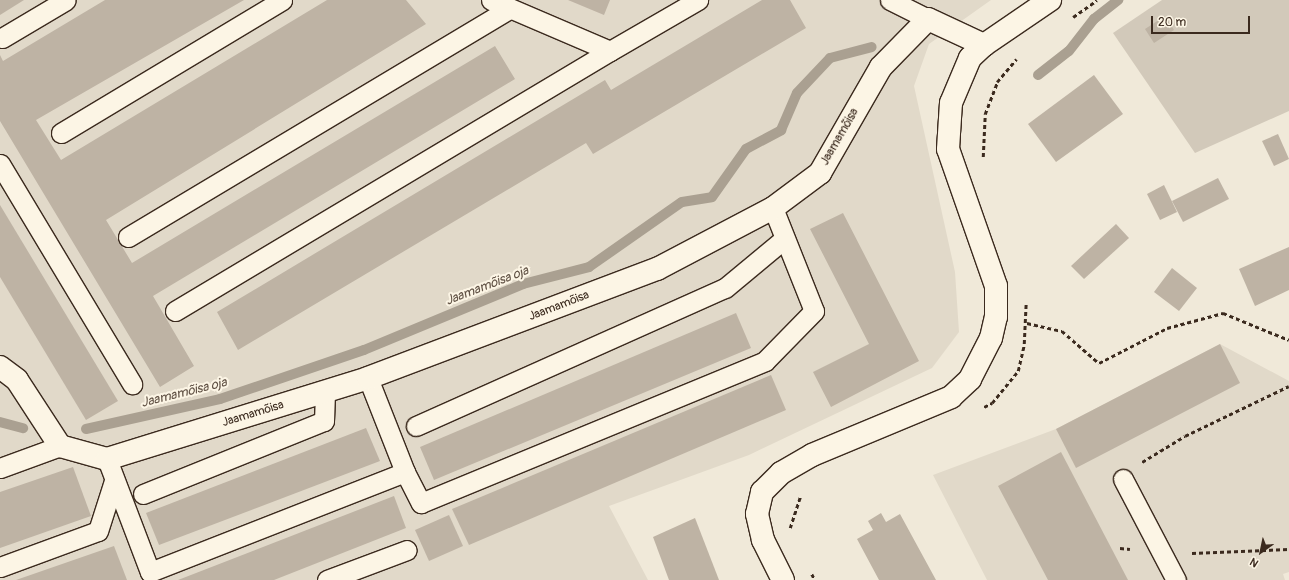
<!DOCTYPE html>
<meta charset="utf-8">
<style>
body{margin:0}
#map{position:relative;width:1289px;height:580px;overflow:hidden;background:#f0e9d9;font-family:Pangolin,sans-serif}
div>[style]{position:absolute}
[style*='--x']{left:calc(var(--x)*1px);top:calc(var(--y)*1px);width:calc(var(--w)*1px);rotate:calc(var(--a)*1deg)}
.built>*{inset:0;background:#e1d9c9}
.green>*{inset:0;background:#d2c9ba}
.stream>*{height:10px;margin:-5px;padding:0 5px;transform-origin:5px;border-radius:5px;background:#aaa091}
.building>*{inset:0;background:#beb3a4}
.path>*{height:2.5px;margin-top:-1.25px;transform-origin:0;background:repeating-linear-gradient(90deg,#3b2a1e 0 4px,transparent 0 7px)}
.roads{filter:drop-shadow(1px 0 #3b2a1e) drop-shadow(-1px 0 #3b2a1e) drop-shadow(0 1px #3b2a1e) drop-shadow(0 -1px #3b2a1e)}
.lane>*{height:19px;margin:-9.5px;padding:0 9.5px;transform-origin:9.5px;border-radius:9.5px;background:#fcf5e5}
.street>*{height:22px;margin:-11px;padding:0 11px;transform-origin:11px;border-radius:11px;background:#fcf5e5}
span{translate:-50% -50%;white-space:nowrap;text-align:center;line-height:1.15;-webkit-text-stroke:4px #fcf5e5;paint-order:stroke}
.street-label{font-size:12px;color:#3b2a1e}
.water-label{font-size:13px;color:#625346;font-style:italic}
.north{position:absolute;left:1241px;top:532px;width:40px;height:40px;-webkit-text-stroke:3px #fcf5e5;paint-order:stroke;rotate:213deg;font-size:11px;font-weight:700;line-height:16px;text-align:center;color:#3b2a1e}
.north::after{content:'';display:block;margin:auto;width:14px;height:18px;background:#3b2a1e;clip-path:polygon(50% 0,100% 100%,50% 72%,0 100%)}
.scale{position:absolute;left:1151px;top:16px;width:99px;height:18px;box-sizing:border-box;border:2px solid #3b2a1e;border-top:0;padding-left:5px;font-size:12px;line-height:14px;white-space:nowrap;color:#3b2a1e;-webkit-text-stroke:3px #fcf5e5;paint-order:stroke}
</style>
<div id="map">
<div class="built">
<i style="clip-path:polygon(0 0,991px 0,929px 44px,914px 86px,955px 272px,959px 332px,932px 368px,749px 455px,609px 506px,648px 580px,0 580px)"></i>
<i style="clip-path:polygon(1220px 344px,1289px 381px,1289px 572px,1283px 574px,1285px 580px,987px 580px,933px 475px,1056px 429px)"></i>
</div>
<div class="green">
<i style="clip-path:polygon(1162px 0,1289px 0,1289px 111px,1195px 153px,1113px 33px)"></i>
</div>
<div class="stream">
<i style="--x:1038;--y:75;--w:39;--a:-38"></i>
<i style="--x:1069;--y:51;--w:41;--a:-52"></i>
<i style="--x:1094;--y:19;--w:31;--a:-38"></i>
<i style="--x:0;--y:422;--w:24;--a:15"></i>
<i style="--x:86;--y:429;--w:137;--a:-12.6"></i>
<i style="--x:220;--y:399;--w:152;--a:-18.8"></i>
<i style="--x:364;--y:350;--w:172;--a:-22.5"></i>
<i style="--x:523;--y:284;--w:68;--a:-14.4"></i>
<i style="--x:589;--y:267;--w:113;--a:-35"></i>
<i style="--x:682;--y:202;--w:30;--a:-9"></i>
<i style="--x:712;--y:197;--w:59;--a:-54.7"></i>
<i style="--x:746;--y:149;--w:40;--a:-28"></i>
<i style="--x:781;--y:130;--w:40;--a:-66.6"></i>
<i style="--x:797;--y:93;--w:48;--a:-46.7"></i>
<i style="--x:830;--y:58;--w:43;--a:-14.7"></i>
</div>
<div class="building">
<i style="clip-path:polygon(0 0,24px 0,0 15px)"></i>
<i style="clip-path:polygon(105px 0,244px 0,36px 120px,61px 160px,327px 0,406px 0,426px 24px,106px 220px,132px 263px,495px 46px,515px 79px,153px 296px,194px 366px,160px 387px,0 121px,0 55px,3px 61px)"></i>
<i style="clip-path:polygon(568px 0,610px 0,604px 15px)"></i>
<i style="clip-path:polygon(762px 0,790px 0,806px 28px,593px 154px,586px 143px,238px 350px,217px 312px,605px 80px,611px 90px)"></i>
<i style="clip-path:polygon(1165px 16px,1174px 30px,1154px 43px,1145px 29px)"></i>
<i style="clip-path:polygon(1094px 75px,1123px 114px,1056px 162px,1028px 124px)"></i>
<i style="clip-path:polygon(1278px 134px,1289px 159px,1274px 166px,1262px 141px)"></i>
<i style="clip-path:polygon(1218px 178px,1229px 199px,1183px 222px,1172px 201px)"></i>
<i style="clip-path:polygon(1164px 185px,1177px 212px,1160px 220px,1147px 194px)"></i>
<i style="clip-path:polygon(0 205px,118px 401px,86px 420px,0 277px)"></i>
<i style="clip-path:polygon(843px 213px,919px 361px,831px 407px,813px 372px,869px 344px,810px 229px)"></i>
<i style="clip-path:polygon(1116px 224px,1129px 238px,1084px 279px,1071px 266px)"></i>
<i style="clip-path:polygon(1289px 247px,1289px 290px,1255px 306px,1239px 269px)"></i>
<i style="clip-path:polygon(1172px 268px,1197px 288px,1179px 311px,1154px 292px)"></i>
<i style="clip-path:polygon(736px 313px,751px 348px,434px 480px,420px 447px)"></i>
<i style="clip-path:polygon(1220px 344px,1240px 383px,1076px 468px,1056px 429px)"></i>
<i style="clip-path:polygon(771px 375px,786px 410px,469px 545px,452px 509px)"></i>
<i style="clip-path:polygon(366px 428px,380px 461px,159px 545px,146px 513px)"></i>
<i style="clip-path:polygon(1061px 452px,1128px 580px,1048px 580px,998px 486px)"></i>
<i style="clip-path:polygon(73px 467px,91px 516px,0 548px,0 492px)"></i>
<i style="clip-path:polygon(394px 496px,406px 528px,274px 580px,178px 580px)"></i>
<i style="clip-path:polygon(881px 513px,886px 522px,900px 514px,936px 580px,879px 580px,857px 539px,873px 530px,868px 521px)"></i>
<i style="clip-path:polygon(449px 515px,463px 546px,429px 561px,415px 530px)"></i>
<i style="clip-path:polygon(695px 518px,719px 580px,669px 580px,653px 537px)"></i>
<i style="clip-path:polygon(114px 546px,127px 580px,16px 580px)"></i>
</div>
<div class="path">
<i style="--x:1073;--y:17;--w:29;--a:-35"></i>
<i style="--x:983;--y:157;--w:43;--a:-87.3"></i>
<i style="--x:985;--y:114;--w:34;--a:-69"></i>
<i style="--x:997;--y:82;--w:30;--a:-50"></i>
<i style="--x:1027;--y:323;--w:36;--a:13"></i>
<i style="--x:1062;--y:331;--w:49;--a:40.9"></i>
<i style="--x:1099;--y:363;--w:76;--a:-27.2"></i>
<i style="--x:1167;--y:328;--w:58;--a:-15"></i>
<i style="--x:1223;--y:313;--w:71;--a:22.2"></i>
<i style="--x:984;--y:407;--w:9;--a:-27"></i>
<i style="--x:992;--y:403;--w:41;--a:-50.9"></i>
<i style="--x:1018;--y:371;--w:28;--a:-77"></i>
<i style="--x:1024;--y:344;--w:42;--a:-87.3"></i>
<i style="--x:1142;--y:462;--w:50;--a:-31.2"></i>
<i style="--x:1185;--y:436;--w:115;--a:-25.7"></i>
<i style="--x:790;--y:528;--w:33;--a:-72"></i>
<i style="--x:1120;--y:548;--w:10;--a:6"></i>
<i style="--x:1192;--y:553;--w:97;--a:-2.4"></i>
<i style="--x:812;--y:574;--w:7;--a:63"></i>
</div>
<div class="roads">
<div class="lane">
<i style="--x:491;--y:0;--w:129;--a:23.2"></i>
<i style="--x:610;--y:51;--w:102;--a:-30.1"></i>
<i style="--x:890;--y:0;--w:42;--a:26.6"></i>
<i style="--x:2;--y:38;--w:74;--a:-30.7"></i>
<i style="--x:61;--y:133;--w:258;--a:-31"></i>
<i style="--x:0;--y:164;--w:257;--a:59"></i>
<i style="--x:128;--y:237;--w:445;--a:-30.9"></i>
<i style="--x:175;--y:311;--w:507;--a:-30.87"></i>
<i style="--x:416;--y:426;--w:338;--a:-24.1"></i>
<i style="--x:725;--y:288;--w:77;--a:-39.7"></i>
<i style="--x:107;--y:459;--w:121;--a:69.2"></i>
<i style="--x:150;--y:572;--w:274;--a:-21.4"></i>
<i style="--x:405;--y:472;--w:101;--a:-111.5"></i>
<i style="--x:0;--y:468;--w:64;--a:-20.1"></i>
<i style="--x:405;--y:472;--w:35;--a:63"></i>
<i style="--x:421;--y:503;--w:372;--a:-22.4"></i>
<i style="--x:765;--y:361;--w:70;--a:-45.6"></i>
<i style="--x:814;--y:311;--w:111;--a:-111.7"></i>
<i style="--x:1123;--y:479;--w:114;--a:62.3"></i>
<i style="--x:143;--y:494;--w:195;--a:-22"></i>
<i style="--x:324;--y:421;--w:30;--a:-88"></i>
<i style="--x:0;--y:567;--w:104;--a:-20.2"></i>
<i style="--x:98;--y:531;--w:52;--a:-72.3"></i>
<i style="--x:327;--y:580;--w:85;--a:-20.6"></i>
</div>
<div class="street">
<i style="--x:0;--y:367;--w:21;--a:37"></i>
<i style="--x:17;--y:380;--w:79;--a:56.9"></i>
<i style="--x:60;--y:446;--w:49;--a:15.5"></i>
<i style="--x:107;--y:459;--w:273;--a:-17.2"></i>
<i style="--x:368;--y:378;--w:309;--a:-20.7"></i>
<i style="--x:657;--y:269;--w:131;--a:-27.7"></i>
<i style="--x:773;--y:208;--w:59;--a:-36.7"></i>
<i style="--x:820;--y:173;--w:122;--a:-60.1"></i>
<i style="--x:881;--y:67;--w:67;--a:-45.6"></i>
<i style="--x:928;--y:19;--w:62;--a:24.9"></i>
<i style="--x:984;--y:45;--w:80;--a:-34.3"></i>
<i style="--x:783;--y:580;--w:45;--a:-116.6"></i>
<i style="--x:763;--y:540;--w:27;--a:-103"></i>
<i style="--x:757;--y:514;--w:23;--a:-77"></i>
<i style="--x:762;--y:492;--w:27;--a:-45"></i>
<i style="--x:781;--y:473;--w:36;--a:-30"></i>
<i style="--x:812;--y:455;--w:151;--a:-22.6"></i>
<i style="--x:951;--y:397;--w:26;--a:-43"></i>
<i style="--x:970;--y:379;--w:46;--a:-62.9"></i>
<i style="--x:991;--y:338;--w:22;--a:-77"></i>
<i style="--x:996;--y:317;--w:31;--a:-90"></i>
<i style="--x:996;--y:286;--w:145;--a:-109.3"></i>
<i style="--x:948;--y:149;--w:46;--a:-86.3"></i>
<i style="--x:951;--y:103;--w:49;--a:-67.1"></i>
<i style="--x:970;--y:58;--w:19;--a:-43"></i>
</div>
</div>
<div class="street-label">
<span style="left:840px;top:137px;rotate:-60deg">Jaamamõisa</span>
<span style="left:559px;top:306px;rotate:-21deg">Jaamamõisa</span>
<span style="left:253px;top:414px;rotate:-17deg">Jaamamõisa</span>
</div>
<div class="water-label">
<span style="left:487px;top:286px;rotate:-21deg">Jaamamõisa oja</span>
<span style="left:184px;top:393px;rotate:-14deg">Jaamamõisa oja</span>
</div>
<div class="north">N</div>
<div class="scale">20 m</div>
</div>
